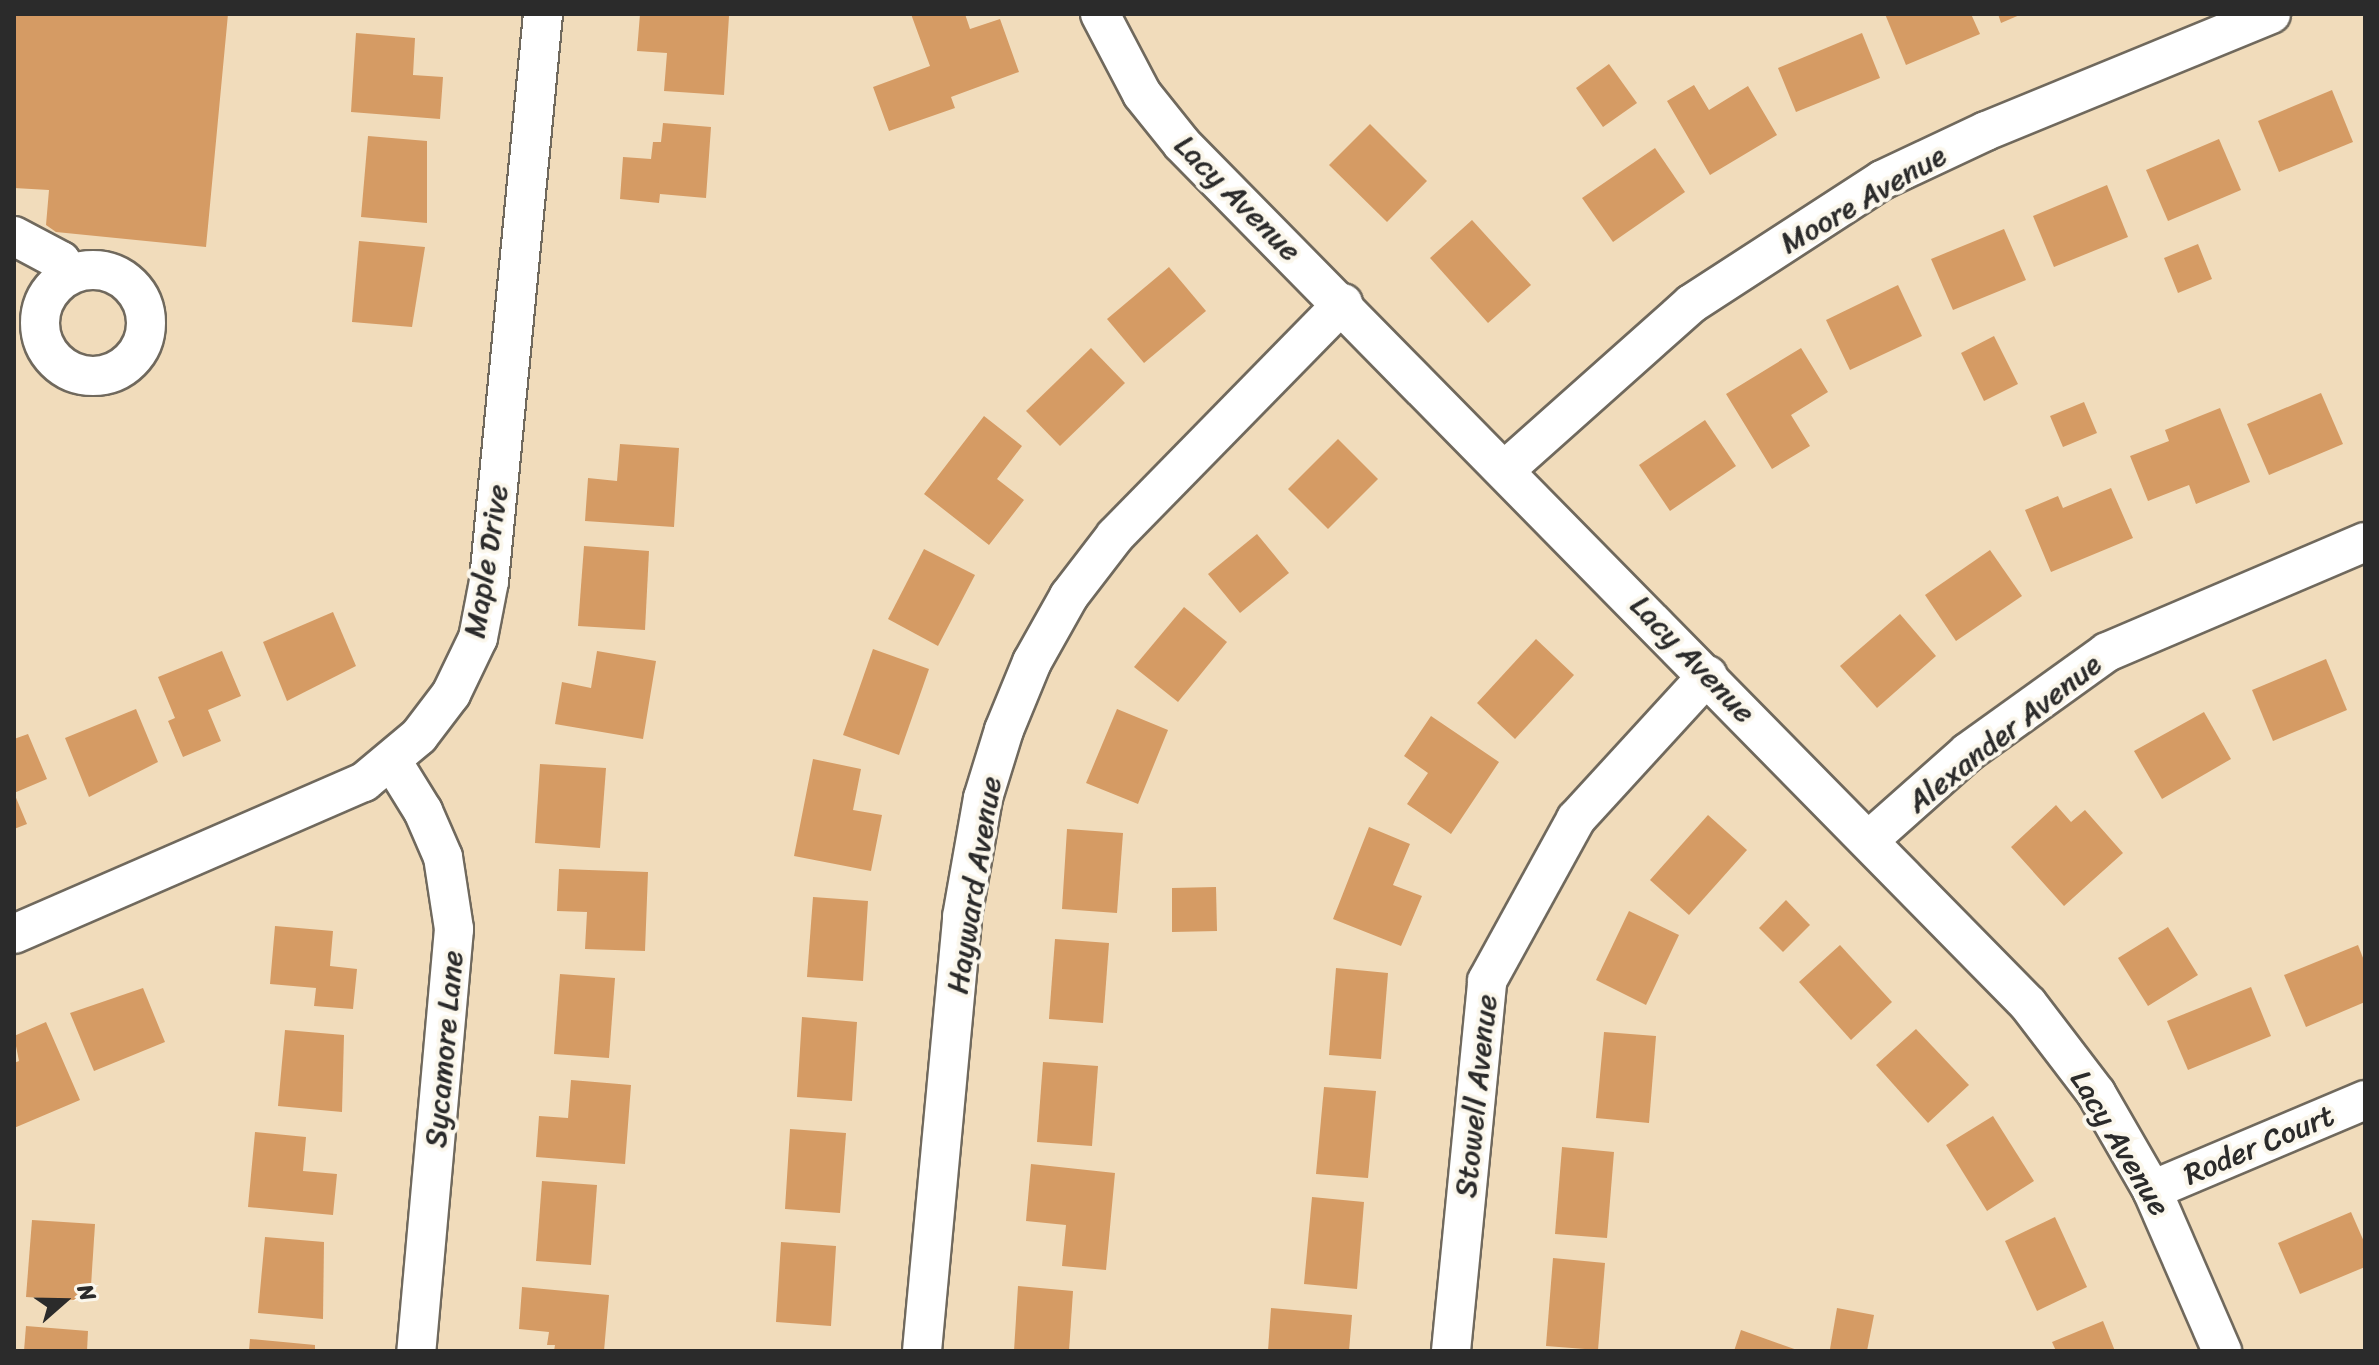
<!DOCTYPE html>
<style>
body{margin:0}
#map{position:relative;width:2379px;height:1365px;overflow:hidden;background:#f1dcbb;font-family:Sriracha,sans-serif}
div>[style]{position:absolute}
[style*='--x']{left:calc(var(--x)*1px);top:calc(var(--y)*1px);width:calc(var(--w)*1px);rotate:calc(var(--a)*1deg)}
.building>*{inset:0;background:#d59b64}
.roads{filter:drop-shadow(2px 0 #70695d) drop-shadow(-2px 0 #70695d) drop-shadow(0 2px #70695d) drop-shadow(0 -2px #70695d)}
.minor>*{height:38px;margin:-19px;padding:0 19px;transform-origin:19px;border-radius:19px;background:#fff}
.minor>.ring{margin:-19px;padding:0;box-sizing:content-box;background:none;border:38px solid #fff;border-radius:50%}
span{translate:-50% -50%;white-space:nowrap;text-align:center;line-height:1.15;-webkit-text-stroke:8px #fbf7ec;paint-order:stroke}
.street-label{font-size:30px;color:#2b2b2b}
.frame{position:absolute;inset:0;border:16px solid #2b2b2b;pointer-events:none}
.north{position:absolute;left:24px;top:1261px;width:80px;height:80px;-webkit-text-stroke:6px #fbf7ec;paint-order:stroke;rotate:70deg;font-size:22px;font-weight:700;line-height:32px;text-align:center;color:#2b2b2b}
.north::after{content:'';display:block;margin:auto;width:28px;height:36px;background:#2b2b2b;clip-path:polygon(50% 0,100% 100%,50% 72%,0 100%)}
</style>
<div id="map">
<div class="building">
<i style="clip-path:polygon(14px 14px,228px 14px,206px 247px,56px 232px,46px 225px,49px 190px,14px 188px)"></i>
<i style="clip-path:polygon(640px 14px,729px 16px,724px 95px,664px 91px,667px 53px,637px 51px)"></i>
<i style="clip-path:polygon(911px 14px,965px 14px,970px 29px,1000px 19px,1019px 72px,951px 97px,955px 108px,889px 131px,873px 87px,930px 66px)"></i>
<i style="clip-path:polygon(1885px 14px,1971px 14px,1980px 34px,1906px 65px)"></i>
<i style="clip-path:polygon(1998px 14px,2022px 14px,2001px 23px)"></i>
<i style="clip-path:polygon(356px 33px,415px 38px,413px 75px,443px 77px,440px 119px,351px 112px)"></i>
<i style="clip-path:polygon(1862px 33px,1880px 78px,1796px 112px,1778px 68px)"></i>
<i style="clip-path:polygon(1609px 64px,1637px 103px,1603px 127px,1576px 88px)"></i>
<i style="clip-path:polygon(1694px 85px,1709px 110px,1748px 86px,1777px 135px,1710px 175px,1667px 101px)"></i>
<i style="clip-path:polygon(2332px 90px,2353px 142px,2279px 172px,2258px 121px)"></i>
<i style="clip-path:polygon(663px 123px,711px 127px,706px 198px,660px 194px,659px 203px,620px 199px,623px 157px,651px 159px,653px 142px,661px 142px)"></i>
<i style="clip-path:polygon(1370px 124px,1427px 181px,1387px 222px,1329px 165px)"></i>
<i style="clip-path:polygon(368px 136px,427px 141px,427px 223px,361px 217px)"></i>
<i style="clip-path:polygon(2219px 139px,2241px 190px,2168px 221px,2146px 170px)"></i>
<i style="clip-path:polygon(1655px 148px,1685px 192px,1613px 242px,1582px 198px)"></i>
<i style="clip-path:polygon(2107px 185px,2128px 237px,2054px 267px,2033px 216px)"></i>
<i style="clip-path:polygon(1472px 220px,1531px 285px,1488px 323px,1430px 258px)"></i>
<i style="clip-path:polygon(2004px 229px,2026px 280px,1953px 310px,1931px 259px)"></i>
<i style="clip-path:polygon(359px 241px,425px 247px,412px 327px,352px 322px)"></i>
<i style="clip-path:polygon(2198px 244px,2212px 279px,2178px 293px,2164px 258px)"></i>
<i style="clip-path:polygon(1169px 267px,1206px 311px,1144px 363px,1107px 319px)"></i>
<i style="clip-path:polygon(1898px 285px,1922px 336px,1850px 370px,1826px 320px)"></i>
<i style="clip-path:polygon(1994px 336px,2018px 384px,1984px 401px,1961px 353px)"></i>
<i style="clip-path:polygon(1091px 348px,1125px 383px,1060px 446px,1026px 411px)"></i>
<i style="clip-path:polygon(1801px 348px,1828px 392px,1791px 415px,1810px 446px,1772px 469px,1726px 394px)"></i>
<i style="clip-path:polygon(2321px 393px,2343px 444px,2269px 475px,2247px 424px)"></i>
<i style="clip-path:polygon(2084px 402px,2097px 433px,2063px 447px,2050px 416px)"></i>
<i style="clip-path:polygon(2220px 408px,2250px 482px,2196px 504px,2189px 485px,2148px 501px,2130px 456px,2169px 441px,2165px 430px)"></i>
<i style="clip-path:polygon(984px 416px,1022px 446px,997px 479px,1024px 500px,989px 545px,924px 494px)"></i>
<i style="clip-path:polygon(1705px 420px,1736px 466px,1670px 511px,1639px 465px)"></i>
<i style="clip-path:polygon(1338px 439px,1378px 479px,1328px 529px,1288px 489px)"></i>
<i style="clip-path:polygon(620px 444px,679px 448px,674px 527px,585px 521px,588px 478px,617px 481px)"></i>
<i style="clip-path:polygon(2111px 488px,2133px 538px,2051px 572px,2025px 510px,2058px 496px,2063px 508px)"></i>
<i style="clip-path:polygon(1257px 534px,1289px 573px,1240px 613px,1208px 574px)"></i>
<i style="clip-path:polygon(584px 546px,649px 551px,645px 630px,578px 626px)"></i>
<i style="clip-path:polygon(924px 549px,975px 575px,938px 646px,888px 619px)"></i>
<i style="clip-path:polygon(1990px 550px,2022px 596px,1956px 641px,1925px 595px)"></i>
<i style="clip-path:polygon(1184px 607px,1227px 642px,1178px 702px,1134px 667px)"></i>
<i style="clip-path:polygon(333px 612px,356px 666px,287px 701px,263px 642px)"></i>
<i style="clip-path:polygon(1900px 614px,1936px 656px,1877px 708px,1840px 666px)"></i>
<i style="clip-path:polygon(1536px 639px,1574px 675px,1515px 739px,1477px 703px)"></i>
<i style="clip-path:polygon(873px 649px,929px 669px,899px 755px,843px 735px)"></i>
<i style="clip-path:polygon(222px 651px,241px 696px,208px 710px,221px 741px,183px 757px,168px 721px,175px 718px,158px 677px)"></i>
<i style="clip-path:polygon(597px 651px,656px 661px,643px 739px,555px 724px,562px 682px,591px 688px)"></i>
<i style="clip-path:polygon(2326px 659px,2347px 710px,2273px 741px,2252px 690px)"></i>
<i style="clip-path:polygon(136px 709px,158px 762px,89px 797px,65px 738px)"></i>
<i style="clip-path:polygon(1117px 709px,1168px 730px,1138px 804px,1086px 783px)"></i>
<i style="clip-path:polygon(2204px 712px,2231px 759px,2162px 799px,2134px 751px)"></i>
<i style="clip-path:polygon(1431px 716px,1499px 762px,1451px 834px,1407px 804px,1428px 773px,1404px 756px)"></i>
<i style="clip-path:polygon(28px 734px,47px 779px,14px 793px,27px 824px,14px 829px,14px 739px)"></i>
<i style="clip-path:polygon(813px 759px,861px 769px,853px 810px,882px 815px,871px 871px,794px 856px)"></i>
<i style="clip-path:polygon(540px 764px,606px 768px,600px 848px,535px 843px)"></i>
<i style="clip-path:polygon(2056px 805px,2071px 822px,2085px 810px,2123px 853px,2064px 906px,2011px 847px)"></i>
<i style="clip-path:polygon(1708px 815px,1747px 850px,1689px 915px,1650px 880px)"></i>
<i style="clip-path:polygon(1369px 827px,1410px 844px,1393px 885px,1422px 896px,1401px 946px,1333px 919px)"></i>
<i style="clip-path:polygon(1067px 829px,1123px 833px,1117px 913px,1062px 909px)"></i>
<i style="clip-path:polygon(559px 869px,648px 872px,645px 951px,585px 949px,587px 912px,557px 911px)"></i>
<i style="clip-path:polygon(1216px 887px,1217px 931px,1172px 932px,1172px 888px)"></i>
<i style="clip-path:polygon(813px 897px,868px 901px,863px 981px,807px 977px)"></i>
<i style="clip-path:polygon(1786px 900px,1810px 925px,1783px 952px,1759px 928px)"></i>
<i style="clip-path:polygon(1629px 911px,1679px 935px,1646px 1005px,1596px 980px)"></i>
<i style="clip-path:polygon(275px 926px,333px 931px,330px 966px,357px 969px,353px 1009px,314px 1006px,316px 988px,270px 984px)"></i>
<i style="clip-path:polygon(2168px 927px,2198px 975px,2148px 1006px,2118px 958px)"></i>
<i style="clip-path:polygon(1055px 939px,1109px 943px,1103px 1023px,1049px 1019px)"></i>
<i style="clip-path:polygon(1840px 945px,1892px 1002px,1851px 1040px,1799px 982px)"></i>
<i style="clip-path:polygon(2358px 945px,2365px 963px,2365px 1002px,2306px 1027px,2284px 975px)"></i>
<i style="clip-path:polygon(1336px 968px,1388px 973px,1381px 1059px,1329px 1055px)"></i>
<i style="clip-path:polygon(560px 974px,615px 978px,609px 1058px,554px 1054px)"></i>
<i style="clip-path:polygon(2251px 987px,2271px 1036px,2188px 1070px,2167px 1021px)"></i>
<i style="clip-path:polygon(143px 988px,165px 1042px,94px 1071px,70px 1013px)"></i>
<i style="clip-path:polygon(802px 1017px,857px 1022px,852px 1101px,797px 1097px)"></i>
<i style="clip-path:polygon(46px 1022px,80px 1100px,14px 1128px,14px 1063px,19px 1061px,14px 1036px)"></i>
<i style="clip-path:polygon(1916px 1029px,1969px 1085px,1928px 1123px,1876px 1065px)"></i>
<i style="clip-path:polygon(285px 1030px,344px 1035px,342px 1112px,278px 1106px)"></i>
<i style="clip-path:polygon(1604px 1032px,1656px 1036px,1649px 1123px,1596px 1118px)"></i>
<i style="clip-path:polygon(1043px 1062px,1098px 1066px,1092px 1146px,1037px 1142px)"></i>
<i style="clip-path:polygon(571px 1080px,631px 1085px,625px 1164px,536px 1157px,539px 1116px,568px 1118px)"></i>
<i style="clip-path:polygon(1324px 1087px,1376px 1091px,1368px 1178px,1316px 1174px)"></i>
<i style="clip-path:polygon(1993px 1116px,2034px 1181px,1987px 1211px,1946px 1145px)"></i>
<i style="clip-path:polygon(790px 1129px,846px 1133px,840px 1213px,785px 1209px)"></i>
<i style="clip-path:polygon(255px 1132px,306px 1137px,303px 1171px,337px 1174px,333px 1215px,248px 1207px)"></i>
<i style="clip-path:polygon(1562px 1147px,1614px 1152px,1607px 1238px,1555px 1234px)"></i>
<i style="clip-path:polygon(1031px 1164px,1115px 1173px,1106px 1270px,1062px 1266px,1066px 1225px,1026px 1221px)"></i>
<i style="clip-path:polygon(542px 1181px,597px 1185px,591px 1265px,536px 1261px)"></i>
<i style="clip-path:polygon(1312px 1197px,1364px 1202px,1357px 1289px,1304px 1284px)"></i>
<i style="clip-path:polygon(2351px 1212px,2365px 1244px,2365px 1267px,2300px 1294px,2278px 1243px)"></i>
<i style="clip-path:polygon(2055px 1217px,2087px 1287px,2037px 1311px,2005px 1241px)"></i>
<i style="clip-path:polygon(32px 1220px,95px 1224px,90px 1301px,26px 1297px)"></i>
<i style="clip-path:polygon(265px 1237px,324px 1242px,323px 1319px,258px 1313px)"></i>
<i style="clip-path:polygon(781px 1242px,836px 1246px,831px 1326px,776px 1322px)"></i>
<i style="clip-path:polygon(1553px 1258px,1605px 1263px,1598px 1350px,1546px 1346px)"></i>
<i style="clip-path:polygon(1018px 1286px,1073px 1291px,1069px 1351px,1014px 1351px)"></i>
<i style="clip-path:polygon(522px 1287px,609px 1295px,604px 1351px,554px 1351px,555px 1345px,547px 1345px,549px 1332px,519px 1329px)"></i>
<i style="clip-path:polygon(1271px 1308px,1352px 1315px,1349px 1351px,1268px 1351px)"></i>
<i style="clip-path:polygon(1837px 1308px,1874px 1315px,1867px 1351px,1830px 1349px)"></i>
<i style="clip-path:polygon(2103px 1321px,2115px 1351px,2056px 1351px,2052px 1342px)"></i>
<i style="clip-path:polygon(26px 1326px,88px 1331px,87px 1351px,24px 1351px)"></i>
<i style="clip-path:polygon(1741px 1330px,1800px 1351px,1734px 1351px)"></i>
<i style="clip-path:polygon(250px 1339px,315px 1345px,315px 1351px,249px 1351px)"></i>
</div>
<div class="roads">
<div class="minor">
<i style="--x:1100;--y:14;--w:90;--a:62.3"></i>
<i style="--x:1142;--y:94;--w:64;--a:51.3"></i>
<i style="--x:1182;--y:144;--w:1206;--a:45.47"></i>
<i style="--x:2028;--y:1004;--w:112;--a:52.6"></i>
<i style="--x:2096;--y:1093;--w:112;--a:60"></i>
<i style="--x:2152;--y:1190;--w:176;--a:66.5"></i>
<i style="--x:14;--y:236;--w:53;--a:28"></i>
<i style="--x:61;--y:261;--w:15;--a:58"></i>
<i class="ring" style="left:40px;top:270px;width:68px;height:68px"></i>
<i style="--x:1506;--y:469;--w:248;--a:-41.7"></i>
<i style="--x:1691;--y:304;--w:228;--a:-33"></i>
<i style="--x:1882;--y:180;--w:115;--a:-25.2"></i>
<i style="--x:1986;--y:131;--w:308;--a:-22.3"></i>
<i style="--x:392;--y:761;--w:59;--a:58.2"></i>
<i style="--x:423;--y:811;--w:50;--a:66.5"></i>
<i style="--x:443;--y:857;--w:73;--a:81.3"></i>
<i style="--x:454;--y:929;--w:424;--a:95.1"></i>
<i style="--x:1869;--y:840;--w:132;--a:-41.6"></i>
<i style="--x:1968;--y:752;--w:171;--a:-35.7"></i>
<i style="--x:2107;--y:652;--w:280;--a:-23.1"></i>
<i style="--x:14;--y:934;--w:382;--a:-23.5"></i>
<i style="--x:364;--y:782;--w:72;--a:-39.9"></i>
<i style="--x:419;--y:736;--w:53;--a:-52.7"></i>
<i style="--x:451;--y:694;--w:62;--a:-64.3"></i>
<i style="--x:478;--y:638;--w:58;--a:-79.1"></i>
<i style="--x:489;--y:581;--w:570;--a:-84.56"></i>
<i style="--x:2152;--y:1190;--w:231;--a:-22.9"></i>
<i style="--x:922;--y:1351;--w:436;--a:-84.7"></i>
<i style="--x:962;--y:917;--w:121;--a:-80"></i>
<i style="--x:983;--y:798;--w:71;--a:-72.8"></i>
<i style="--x:1004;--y:730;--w:74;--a:-67.6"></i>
<i style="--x:1032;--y:662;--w:76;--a:-60.7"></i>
<i style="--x:1069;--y:596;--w:76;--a:-52.5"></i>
<i style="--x:1115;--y:536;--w:326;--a:-45.6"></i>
<i style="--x:1451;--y:1351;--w:372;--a:-84.4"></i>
<i style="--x:1487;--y:981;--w:185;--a:-61.2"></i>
<i style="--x:1576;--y:819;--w:195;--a:-47.5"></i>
</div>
</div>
<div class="street-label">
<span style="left:1238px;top:198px;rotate:45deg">Lacy Avenue</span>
<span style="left:1863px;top:199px;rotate:-30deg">Moore Avenue</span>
<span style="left:486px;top:561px;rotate:-81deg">Maple Drive</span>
<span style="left:1693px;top:659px;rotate:46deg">Lacy Avenue</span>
<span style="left:2004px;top:733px;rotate:-38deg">Alexander Avenue</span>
<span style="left:974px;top:885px;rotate:-81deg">Hayward Avenue</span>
<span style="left:444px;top:1049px;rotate:-85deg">Sycamore Lane</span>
<span style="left:1476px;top:1096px;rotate:-84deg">Stowell Avenue</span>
<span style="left:2120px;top:1143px;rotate:59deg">Lacy Avenue</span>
<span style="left:2259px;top:1145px;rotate:-23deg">Roder Court</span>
</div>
<div class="frame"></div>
<div class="north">N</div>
</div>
